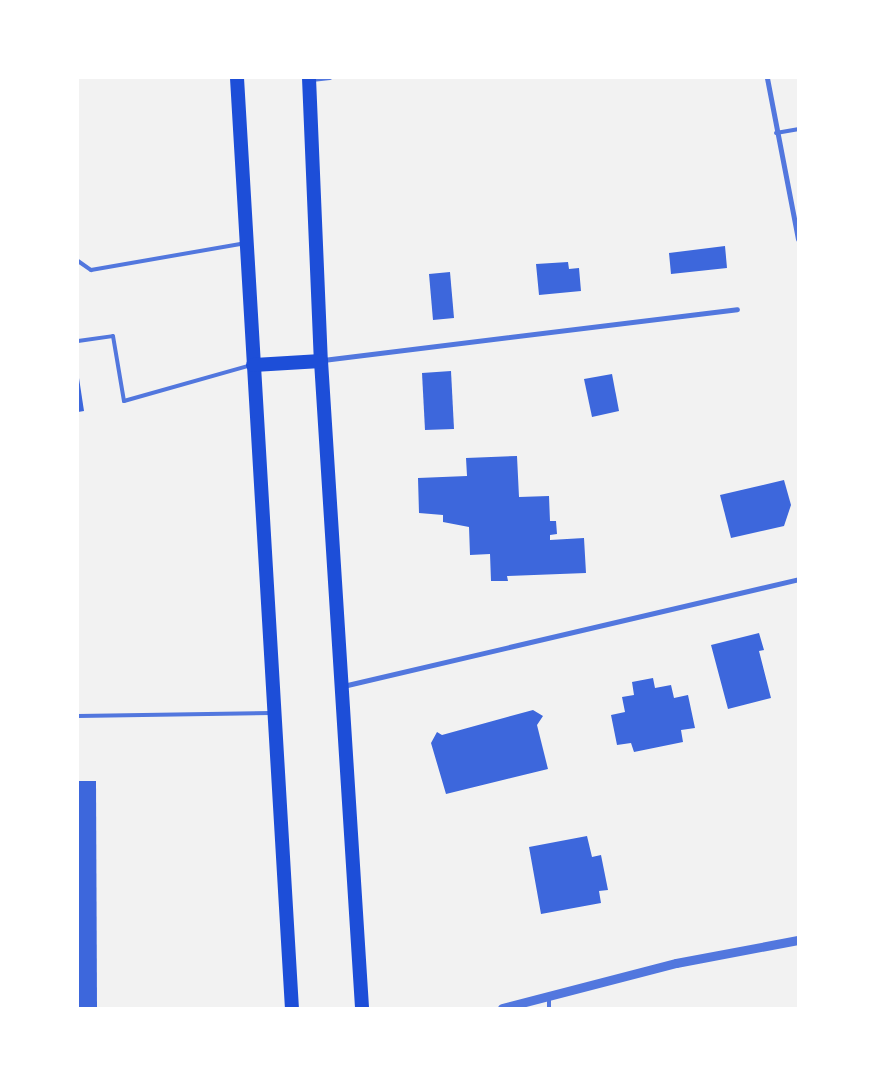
<!DOCTYPE html>
<style>
body{margin:0}
#map{position:relative;width:876px;height:1086px;overflow:hidden;background:#f2f2f2;font-family:"Titillium Web",sans-serif}
div>[style]{position:absolute}
[style*='--x']{left:calc(var(--x)*1px);top:calc(var(--y)*1px);width:calc(var(--w)*1px);rotate:calc(var(--a)*1deg)}
.building>*{inset:0;background:#3d67dc}
.service>*{height:4px;margin:-2px;padding:0 2px;transform-origin:2px;border-radius:2px;background:#5277de}
.minor>*{height:5px;margin:-2.5px;padding:0 2.5px;transform-origin:2.5px;border-radius:2.5px;background:#5277de}
.tertiary>*{height:9px;margin:-4.5px;padding:0 4.5px;transform-origin:4.5px;border-radius:4.5px;background:#5277de}
.trunk>*{height:14px;margin:-7px;padding:0 7px;transform-origin:7px;border-radius:7px;background:#1d4ed8}
span{translate:-50% -50%;white-space:nowrap;text-align:center;line-height:1.15;-webkit-text-stroke:4px #fff;paint-order:stroke}
.frame{position:absolute;inset:0;border:79px solid #fff;pointer-events:none}
</style>
<div id="map">
<div class="building">
<i style="clip-path:polygon(725px 246px,727px 268px,671px 274px,669px 253px)"></i>
<i style="clip-path:polygon(568px 262px,569px 269px,579px 268px,581px 291px,539px 295px,536px 264px)"></i>
<i style="clip-path:polygon(450px 272px,454px 318px,433px 320px,429px 274px)"></i>
<i style="clip-path:polygon(451px 371px,454px 429px,425px 430px,422px 373px)"></i>
<i style="clip-path:polygon(612px 374px,619px 411px,592px 417px,584px 379px)"></i>
<i style="clip-path:polygon(79px 378px,84px 411px,78px 412px,78px 378px)"></i>
<i style="clip-path:polygon(517px 456px,519px 497px,549px 496px,550px 521px,556px 521px,557px 534px,550px 535px,550px 540px,584px 538px,586px 573px,507px 576px,508px 581px,491px 581px,490px 554px,470px 555px,469px 527px,443px 522px,443px 515px,419px 513px,418px 478px,467px 476px,466px 458px)"></i>
<i style="clip-path:polygon(784px 480px,791px 505px,784px 526px,731px 538px,720px 495px)"></i>
<i style="clip-path:polygon(759px 633px,764px 650px,759px 651px,771px 698px,728px 709px,711px 645px)"></i>
<i style="clip-path:polygon(653px 678px,655px 688px,671px 685px,674px 698px,688px 695px,695px 728px,681px 730px,683px 742px,634px 752px,631px 743px,617px 745px,611px 715px,625px 712px,622px 697px,634px 695px,632px 682px)"></i>
<i style="clip-path:polygon(533px 710px,543px 716px,537px 725px,548px 769px,446px 794px,431px 743px,437px 732px,442px 735px)"></i>
<i style="clip-path:polygon(78px 781px,96px 781px,97px 1008px,78px 1008px)"></i>
<i style="clip-path:polygon(587px 836px,592px 857px,601px 855px,608px 890px,599px 891px,601px 903px,541px 914px,529px 847px)"></i>
</div>
<div class="service">
<i style="--x:312;--y:80;--w:18;--a:-6"></i>
<i style="--x:776;--y:133;--w:22;--a:-10"></i>
<i style="--x:78;--y:261;--w:16;--a:35"></i>
<i style="--x:91;--y:270;--w:156;--a:-9.9"></i>
<i style="--x:78;--y:341;--w:35;--a:-8"></i>
<i style="--x:113;--y:336;--w:66;--a:80.4"></i>
<i style="--x:124;--y:401;--w:132;--a:-15.8"></i>
<i style="--x:78;--y:716;--w:193;--a:-0.9"></i>
<i style="--x:549;--y:1008;--w:12;--a:-90"></i>
</div>
<div class="minor">
<i style="--x:767;--y:78;--w:164;--a:79.1"></i>
<i style="--x:323;--y:360;--w:417;--a:-7"></i>
<i style="--x:343;--y:686;--w:467;--a:-13.2"></i>
</div>
<div class="tertiary">
<i style="--x:502;--y:1008;--w:180;--a:-14.5"></i>
<i style="--x:676;--y:963;--w:124;--a:-10.7"></i>
</div>
<div class="trunk">
<i style="--x:237;--y:78;--w:932;--a:86.62"></i>
<i style="--x:309;--y:78;--w:283;--a:87.6"></i>
<i style="--x:321;--y:361;--w:648;--a:86.37"></i>
<i style="--x:253;--y:365;--w:68;--a:-3.4"></i>
</div>
<div class="frame"></div>
</div>
